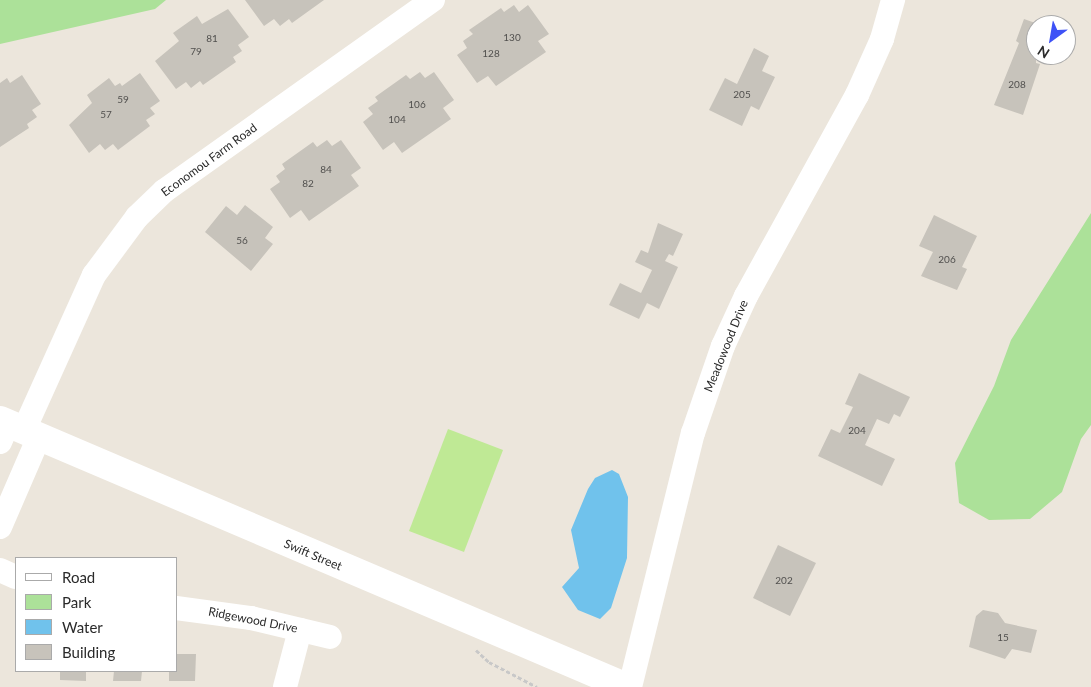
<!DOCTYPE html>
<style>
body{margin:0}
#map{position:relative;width:1091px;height:687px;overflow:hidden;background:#ece6dc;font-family:Lato,sans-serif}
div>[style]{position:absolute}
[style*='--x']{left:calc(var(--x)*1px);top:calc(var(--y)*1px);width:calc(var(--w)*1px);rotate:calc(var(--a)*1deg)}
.green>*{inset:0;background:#ace199}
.pitch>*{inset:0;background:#bfe995}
.water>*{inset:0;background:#70c2ec}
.building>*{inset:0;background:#c7c3bb}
.path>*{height:3px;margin-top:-1.5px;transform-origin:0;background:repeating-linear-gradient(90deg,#c8c8c8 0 4px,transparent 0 6.5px)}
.street>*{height:24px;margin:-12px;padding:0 12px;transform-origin:12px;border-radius:12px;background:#fff}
.secondary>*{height:28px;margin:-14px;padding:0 14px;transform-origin:14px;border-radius:14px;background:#fff}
span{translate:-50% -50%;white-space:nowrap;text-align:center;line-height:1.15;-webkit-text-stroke:4px #fff;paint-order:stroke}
.number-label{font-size:10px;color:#51504e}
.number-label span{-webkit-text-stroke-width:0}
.street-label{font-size:12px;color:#2a2a2a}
.legend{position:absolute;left:15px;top:557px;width:162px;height:115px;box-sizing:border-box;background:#fff;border:1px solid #aaa;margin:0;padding:6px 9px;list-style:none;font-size:15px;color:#2a2a2a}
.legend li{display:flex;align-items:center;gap:10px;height:25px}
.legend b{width:25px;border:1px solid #aaa}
.north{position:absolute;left:1026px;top:15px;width:50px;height:50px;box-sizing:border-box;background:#fff;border:1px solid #aaa;border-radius:50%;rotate:212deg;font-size:14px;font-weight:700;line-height:20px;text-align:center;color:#2a2a2a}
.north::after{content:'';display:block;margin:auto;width:18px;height:22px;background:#3e52f6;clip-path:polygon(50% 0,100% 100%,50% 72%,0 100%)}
</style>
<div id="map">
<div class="green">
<i style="clip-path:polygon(0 0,166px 0,155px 9px,0 44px)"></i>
<i style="clip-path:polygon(1091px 213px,1091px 425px,1081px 439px,1062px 492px,1030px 519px,989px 520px,959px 503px,955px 463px,994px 386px,1011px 340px)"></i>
</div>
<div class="pitch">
<i style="clip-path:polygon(448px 429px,503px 450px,464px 552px,409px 531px)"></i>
</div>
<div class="water">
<i style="clip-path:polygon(612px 470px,619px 474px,628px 497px,627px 558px,611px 608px,600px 619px,578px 610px,562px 587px,579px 568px,571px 530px,588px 489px,595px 478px)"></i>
</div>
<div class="building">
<i style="clip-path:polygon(245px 0,324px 0,292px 23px,289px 19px,280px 26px,274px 19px,264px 26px)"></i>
<i style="clip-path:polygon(514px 5px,519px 12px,528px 5px,549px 34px,538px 41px,546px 52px,496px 86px,488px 76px,477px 83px,457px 55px,467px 48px,463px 41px,473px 34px,469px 30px,501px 8px,504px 12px)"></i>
<i style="clip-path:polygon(228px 9px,249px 37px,238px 45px,242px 51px,233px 57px,236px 62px,203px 85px,200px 81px,191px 88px,186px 82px,176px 89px,155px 61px,179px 41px,173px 33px,197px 16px,202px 24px)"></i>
<i style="clip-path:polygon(1024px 19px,1041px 25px,1036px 25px,1036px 63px,1040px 64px,1023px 115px,994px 105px,1019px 43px,1016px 41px)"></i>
<i style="clip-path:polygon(754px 48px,769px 56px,762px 71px,775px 77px,759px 110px,751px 106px,742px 126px,709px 110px,725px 78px,737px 84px)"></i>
<i style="clip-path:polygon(420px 72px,425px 78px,434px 72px,454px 100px,443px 108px,451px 119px,402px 153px,394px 142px,383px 150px,363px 122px,373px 114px,368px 108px,378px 101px,375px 97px,406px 75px,410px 79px)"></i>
<i style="clip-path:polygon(140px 73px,160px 101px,150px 108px,155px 114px,146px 120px,150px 126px,118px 150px,113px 144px,105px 150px,100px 144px,89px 153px,69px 125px,92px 103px,87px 95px,109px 78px,115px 86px,120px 83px,122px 86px)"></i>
<i style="clip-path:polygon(22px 75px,41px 104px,32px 110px,37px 117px,27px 124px,29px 128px,0 147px,0 83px,7px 78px,10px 83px)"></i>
<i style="clip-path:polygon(327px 140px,332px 146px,341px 140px,361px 168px,351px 175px,359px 186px,309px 221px,301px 210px,290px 218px,270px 189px,280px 182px,276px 176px,285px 169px,282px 164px,313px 142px,317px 147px)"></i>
<i style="clip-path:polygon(245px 205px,273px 227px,265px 238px,273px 244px,251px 271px,205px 232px,226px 206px,237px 215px)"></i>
<i style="clip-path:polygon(934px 215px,977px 236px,962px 267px,967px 269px,957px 290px,921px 276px,933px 252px,919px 246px)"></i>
<i style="clip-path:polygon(658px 223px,683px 234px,673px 256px,669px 254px,665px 261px,678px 267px,659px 309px,647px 303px,639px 319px,609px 305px,620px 283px,641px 293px,652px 270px,635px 262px,641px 250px,648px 253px)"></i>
<i style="clip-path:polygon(859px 373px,910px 397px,900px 417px,894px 414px,889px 424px,877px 419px,865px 445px,895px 459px,882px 486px,818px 456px,831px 429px,840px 433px,853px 407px,845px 404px)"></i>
<i style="clip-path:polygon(778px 545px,816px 563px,790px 616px,753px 598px)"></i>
<i style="clip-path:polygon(983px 610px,998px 613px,1005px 623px,1037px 630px,1031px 653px,1012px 649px,1005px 659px,969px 647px,976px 616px)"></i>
<i style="clip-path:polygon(176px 654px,196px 654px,195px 681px,169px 681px,169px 671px,176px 671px)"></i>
<i style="clip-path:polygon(60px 671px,86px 671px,86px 681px,60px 680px)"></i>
<i style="clip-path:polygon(114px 671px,142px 671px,141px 681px,113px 681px)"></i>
</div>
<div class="path">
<i style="--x:476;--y:650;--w:18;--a:43"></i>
<i style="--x:489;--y:662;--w:54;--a:27.5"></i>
</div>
<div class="street">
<i style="--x:24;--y:430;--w:170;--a:-65.7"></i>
<i style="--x:94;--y:275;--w:72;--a:-53.4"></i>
<i style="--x:137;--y:217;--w:37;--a:-44"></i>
<i style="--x:164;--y:191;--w:330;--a:-35.4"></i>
<i style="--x:0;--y:442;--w:20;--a:-66"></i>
<i style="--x:0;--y:527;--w:98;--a:-66.6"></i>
<i style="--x:0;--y:570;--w:17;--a:24"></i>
<i style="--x:176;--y:608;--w:76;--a:7.6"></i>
<i style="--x:251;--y:618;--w:81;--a:13.5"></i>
<i style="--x:285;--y:687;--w:59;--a:-75.3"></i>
<i style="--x:630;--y:687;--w:262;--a:-76.1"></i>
<i style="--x:693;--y:433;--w:92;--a:-71"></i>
<i style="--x:723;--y:346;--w:55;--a:-65.3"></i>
<i style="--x:746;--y:296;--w:230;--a:-61.1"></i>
<i style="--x:857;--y:95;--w:61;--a:-65.9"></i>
<i style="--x:882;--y:39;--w:41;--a:-74.2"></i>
</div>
<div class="secondary">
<i style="--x:0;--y:420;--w:681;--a:23.07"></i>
</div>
<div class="number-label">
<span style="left:512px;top:38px">130</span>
<span style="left:212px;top:39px">81</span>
<span style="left:196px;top:52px">79</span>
<span style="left:491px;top:54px">128</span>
<span style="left:1017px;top:85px">208</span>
<span style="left:742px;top:95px">205</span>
<span style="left:123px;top:100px">59</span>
<span style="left:417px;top:105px">106</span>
<span style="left:106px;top:115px">57</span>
<span style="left:397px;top:120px">104</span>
<span style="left:326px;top:170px">84</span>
<span style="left:308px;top:184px">82</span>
<span style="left:242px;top:241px">56</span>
<span style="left:947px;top:260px">206</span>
<span style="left:857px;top:431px">204</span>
<span style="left:784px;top:581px">202</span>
<span style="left:1003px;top:638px">15</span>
</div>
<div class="street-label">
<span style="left:209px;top:160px;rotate:-36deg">Economou Farm Road</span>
<span style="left:726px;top:346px;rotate:-68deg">Meadowood Drive</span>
<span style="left:313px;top:555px;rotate:23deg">Swift Street</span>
<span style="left:253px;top:620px;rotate:11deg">Ridgewood Drive</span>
</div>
<ul class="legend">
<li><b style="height:6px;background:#fff"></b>Road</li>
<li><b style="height:14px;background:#ace199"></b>Park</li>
<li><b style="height:14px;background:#70c2ec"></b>Water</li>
<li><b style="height:14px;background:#c7c3bb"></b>Building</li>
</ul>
<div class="north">N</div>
</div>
